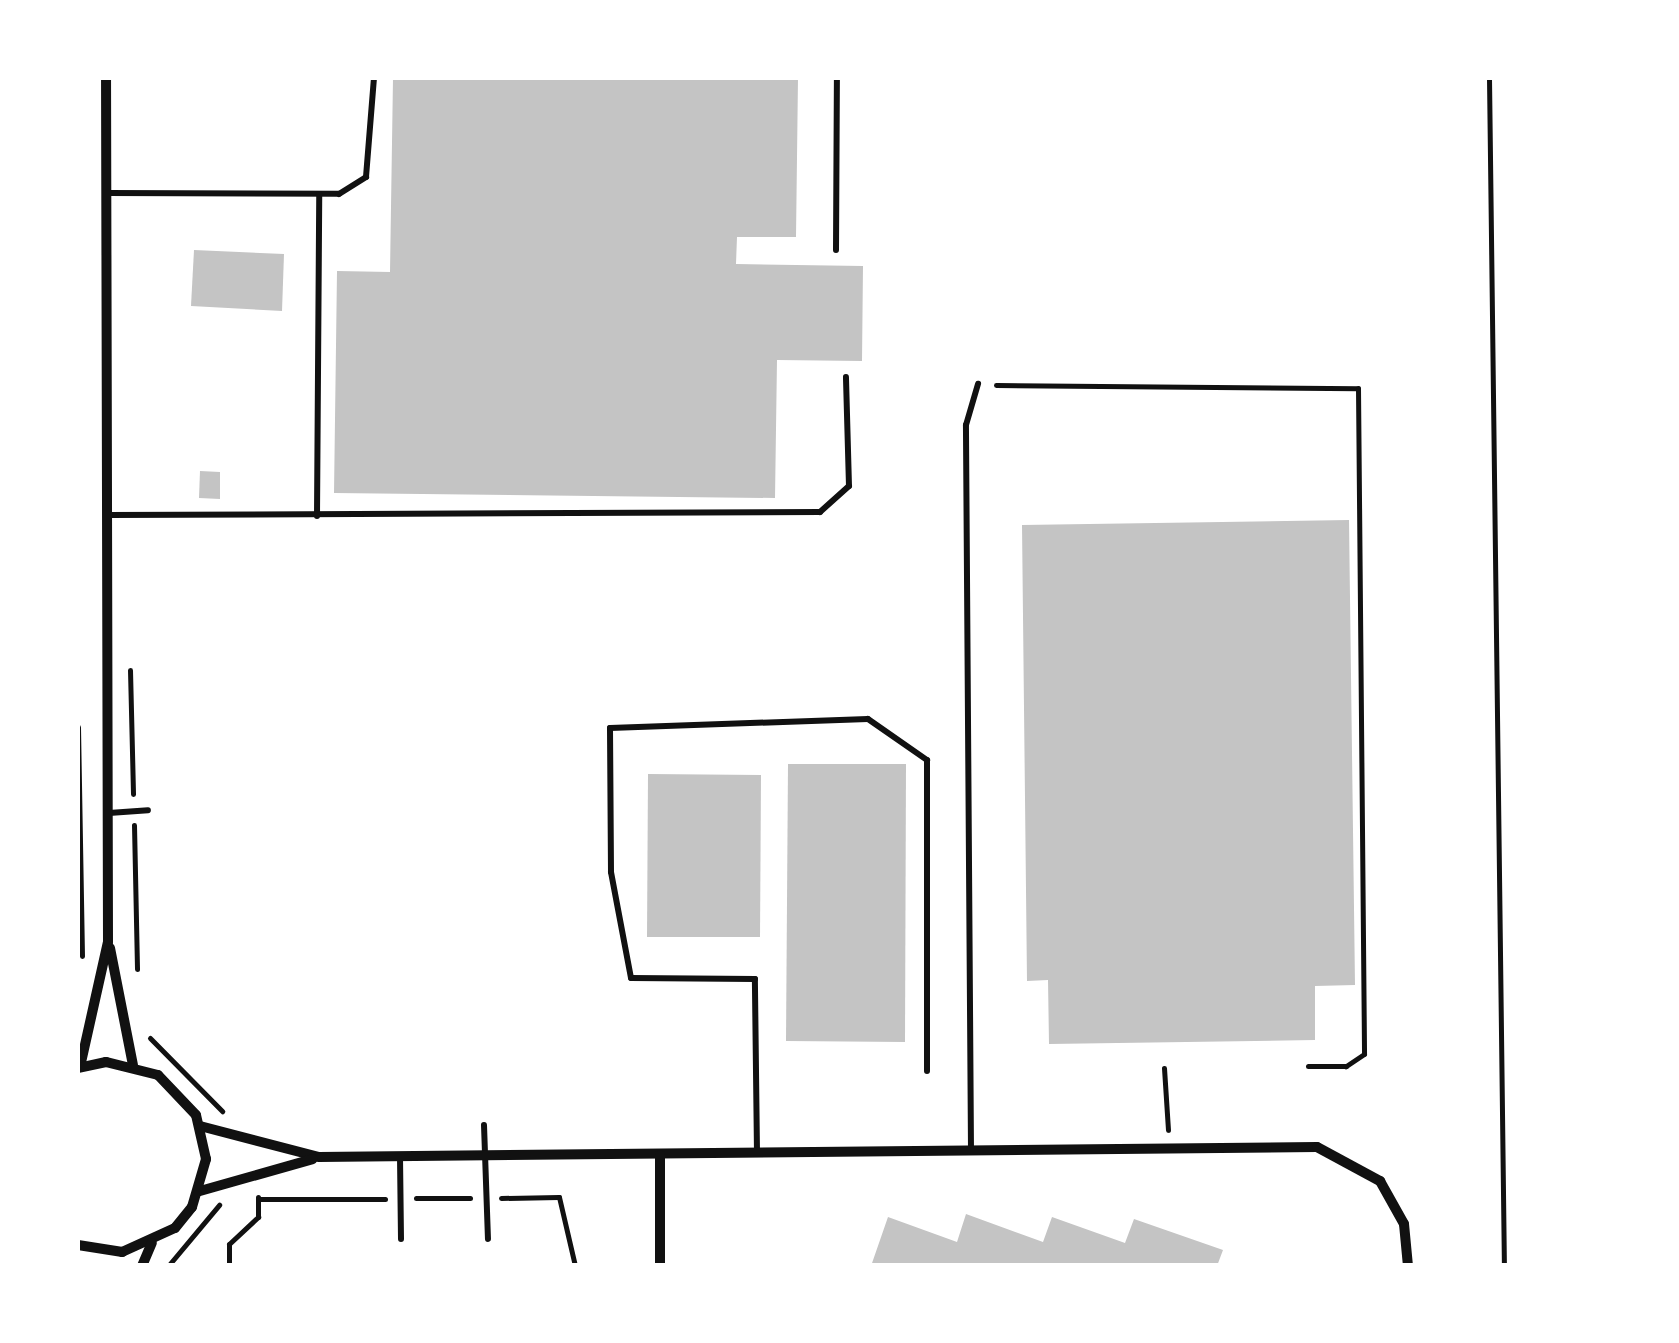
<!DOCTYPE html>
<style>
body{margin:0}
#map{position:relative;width:1679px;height:1343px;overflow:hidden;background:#fff;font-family:Manrope,sans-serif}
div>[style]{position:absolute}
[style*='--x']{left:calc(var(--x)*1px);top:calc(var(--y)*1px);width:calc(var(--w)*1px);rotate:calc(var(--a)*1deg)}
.building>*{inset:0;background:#c4c4c4}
.path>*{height:5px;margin:-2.5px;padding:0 2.5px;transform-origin:2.5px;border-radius:2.5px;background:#111}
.service>*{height:6px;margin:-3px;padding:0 3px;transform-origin:3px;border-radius:3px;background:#111}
.minor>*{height:10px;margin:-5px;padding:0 5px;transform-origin:5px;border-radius:5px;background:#111}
span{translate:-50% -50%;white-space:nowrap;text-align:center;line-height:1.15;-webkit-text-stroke:10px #fff;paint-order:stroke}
.frame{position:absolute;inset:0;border:80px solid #fff;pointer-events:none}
</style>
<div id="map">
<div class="building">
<i style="clip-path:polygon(393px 78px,798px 78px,796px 237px,737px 237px,736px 264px,863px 266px,862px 361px,777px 360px,775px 498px,334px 493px,337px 271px,390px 272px)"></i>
<i style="clip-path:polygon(194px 250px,284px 254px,282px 311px,191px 306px)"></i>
<i style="clip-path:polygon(200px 471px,220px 472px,220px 499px,199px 498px)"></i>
<i style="clip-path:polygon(1349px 520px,1355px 985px,1315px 986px,1315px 1040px,1049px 1044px,1048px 980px,1027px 981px,1022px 525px)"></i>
<i style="clip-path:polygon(788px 764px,906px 764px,905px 1042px,786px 1041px)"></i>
<i style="clip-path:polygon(648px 774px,761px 775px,760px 937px,647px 937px)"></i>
<i style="clip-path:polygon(966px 1214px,1043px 1242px,1052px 1217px,1125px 1243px,1134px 1219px,1223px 1250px,1217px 1266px,871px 1266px,888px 1217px,957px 1242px)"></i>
</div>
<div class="path">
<i style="--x:1489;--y:78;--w:1188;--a:89.28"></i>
<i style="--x:996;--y:385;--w:362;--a:0.5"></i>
<i style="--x:1358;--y:388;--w:666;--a:89.48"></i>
<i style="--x:1364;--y:1054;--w:22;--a:146"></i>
<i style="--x:1346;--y:1066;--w:38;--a:180"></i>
<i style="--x:130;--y:670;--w:124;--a:88.6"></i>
<i style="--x:78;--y:727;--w:229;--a:89"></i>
<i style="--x:134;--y:825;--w:144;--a:88.8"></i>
<i style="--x:150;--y:1038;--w:103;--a:45.4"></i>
<i style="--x:1164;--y:1068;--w:62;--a:86.3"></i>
<i style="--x:416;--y:1198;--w:54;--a:0"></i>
<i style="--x:501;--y:1198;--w:58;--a:-1"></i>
<i style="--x:559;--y:1197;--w:71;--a:76.9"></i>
<i style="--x:258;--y:1199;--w:127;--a:0"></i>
<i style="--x:168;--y:1266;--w:80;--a:-50.1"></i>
<i style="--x:229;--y:1266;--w:22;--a:-90"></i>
<i style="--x:229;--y:1244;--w:40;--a:-43"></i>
<i style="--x:258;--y:1217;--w:20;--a:-90"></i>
</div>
<div class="service">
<i style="--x:107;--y:193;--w:232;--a:0.2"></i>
<i style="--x:339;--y:194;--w:32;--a:-32"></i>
<i style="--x:366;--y:177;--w:99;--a:-85.4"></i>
<i style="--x:836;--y:250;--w:172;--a:-89.7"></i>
<i style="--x:109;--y:515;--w:711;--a:-0.24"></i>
<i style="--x:820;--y:512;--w:39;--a:-42"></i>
<i style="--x:849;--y:486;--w:109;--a:-91.6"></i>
<i style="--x:317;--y:516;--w:322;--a:-89.6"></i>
<i style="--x:109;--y:813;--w:39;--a:-4"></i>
<i style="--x:484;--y:1125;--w:114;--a:88"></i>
<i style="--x:971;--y:1150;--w:725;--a:-90.4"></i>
<i style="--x:966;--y:425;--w:43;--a:-73.7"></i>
<i style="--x:757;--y:1153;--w:174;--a:-90.7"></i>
<i style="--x:755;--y:979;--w:124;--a:-179.5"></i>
<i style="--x:631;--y:978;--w:108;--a:-100.7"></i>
<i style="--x:611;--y:872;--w:144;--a:-90.4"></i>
<i style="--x:610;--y:728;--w:258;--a:-2"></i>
<i style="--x:868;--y:719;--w:72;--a:34.8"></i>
<i style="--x:927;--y:760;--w:311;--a:90"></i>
<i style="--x:400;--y:1157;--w:82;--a:89.3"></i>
</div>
<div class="minor">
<i style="--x:110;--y:948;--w:119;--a:78.9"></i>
<i style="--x:80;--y:1067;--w:128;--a:-77.4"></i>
<i style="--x:108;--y:942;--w:864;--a:-90.13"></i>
<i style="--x:200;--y:1126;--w:123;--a:14.6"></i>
<i style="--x:319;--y:1157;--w:998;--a:-0.57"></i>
<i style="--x:1317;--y:1147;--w:72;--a:28.4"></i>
<i style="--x:1380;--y:1181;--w:49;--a:60.8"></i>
<i style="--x:1404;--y:1224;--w:42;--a:84.6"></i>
<i style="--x:660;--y:1155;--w:111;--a:90"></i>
<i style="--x:200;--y:1191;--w:117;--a:-15.8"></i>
<i style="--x:78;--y:1245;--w:45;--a:9"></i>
<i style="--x:122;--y:1252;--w:58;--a:-24.4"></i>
<i style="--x:175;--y:1228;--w:27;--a:-51"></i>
<i style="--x:192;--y:1207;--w:50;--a:-73.7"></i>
<i style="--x:206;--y:1159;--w:45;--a:-102.8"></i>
<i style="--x:196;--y:1115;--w:55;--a:-133.5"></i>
<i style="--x:158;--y:1075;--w:54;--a:-166"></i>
<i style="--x:106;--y:1062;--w:29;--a:168"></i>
<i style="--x:142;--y:1266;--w:25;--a:-67"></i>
</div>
<div class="frame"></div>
</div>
